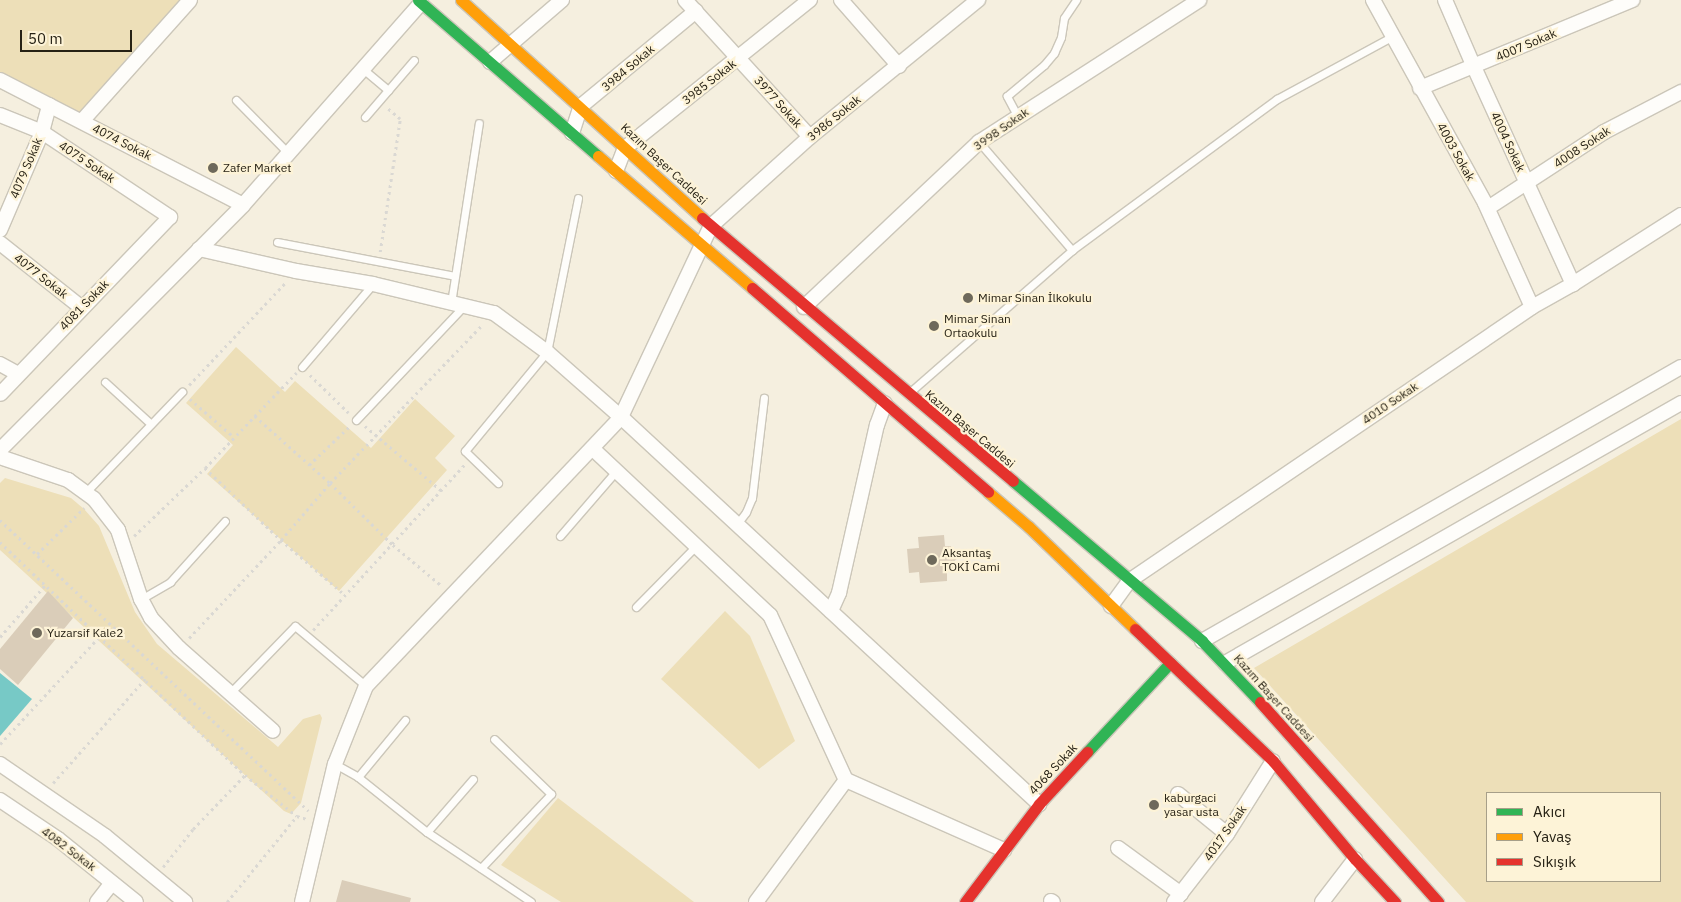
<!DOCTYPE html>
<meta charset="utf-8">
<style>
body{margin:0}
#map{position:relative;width:1681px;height:902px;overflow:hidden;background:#f5efdf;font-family:"IBM Plex Sans",sans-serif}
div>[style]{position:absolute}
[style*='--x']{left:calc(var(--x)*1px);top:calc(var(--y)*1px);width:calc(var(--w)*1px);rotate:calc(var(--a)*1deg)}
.green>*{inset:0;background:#eddfb8}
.water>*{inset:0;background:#77c9c6}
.building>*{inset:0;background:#dacdb9}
.path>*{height:2.5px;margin-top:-1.25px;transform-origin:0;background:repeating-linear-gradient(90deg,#dad8d3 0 2.5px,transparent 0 6.5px)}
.roads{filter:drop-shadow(1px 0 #cbc6b9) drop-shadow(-1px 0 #cbc6b9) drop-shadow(0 1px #cbc6b9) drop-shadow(0 -1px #cbc6b9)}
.lane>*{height:7px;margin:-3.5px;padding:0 3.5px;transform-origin:3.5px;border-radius:3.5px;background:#fefdfa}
.street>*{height:14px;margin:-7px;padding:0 7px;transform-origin:7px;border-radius:7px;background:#fefdfa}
.fast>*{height:11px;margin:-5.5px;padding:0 5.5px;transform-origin:5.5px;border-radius:5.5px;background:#30b455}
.slow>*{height:11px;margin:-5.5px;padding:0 5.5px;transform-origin:5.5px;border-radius:5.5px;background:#ff9f0a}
.jam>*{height:11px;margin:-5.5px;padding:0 5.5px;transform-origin:5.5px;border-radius:5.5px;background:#e5322d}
.dots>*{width:14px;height:14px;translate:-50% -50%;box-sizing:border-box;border:2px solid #fdf3d7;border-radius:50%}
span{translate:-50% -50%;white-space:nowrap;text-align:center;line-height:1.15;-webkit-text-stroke:4.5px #fdf3d7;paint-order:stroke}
.street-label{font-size:12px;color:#262114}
.poi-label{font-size:12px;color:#262114}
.left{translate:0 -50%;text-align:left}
.legend{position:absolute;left:1486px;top:792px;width:175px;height:90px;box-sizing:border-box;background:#fdf3d7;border:1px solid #a79f89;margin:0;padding:6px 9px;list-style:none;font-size:15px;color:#262114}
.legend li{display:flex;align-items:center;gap:10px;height:25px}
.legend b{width:25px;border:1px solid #a79f89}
.scale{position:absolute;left:20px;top:30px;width:112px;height:22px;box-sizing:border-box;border:2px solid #262114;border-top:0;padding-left:6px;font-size:15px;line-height:18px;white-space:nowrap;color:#262114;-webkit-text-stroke:4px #fdf3d7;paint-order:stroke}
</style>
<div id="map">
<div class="green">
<i style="clip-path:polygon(0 0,188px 0,82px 121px,0 81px)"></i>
<i style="clip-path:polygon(236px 347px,285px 392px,295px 381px,371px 448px,415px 399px,455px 436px,435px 458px,447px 470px,339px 591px,207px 474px,233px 445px,186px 403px)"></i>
<i style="clip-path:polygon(evenodd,1681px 419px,1681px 902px,1466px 902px,1254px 668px,1681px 419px,1487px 793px,1660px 793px,1660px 881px,1487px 881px,1487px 793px)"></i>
<i style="clip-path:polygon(5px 478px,71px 498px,84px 509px,99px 526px,135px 612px,157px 644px,278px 747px,303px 719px,320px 714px,322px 718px,301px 803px,291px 814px,284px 811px,0 550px,0 483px)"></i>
<i style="clip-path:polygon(725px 611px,750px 636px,795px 741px,759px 769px,661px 679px)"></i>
<i style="clip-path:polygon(558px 798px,694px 902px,561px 902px,501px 865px)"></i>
</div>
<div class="water">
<i style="clip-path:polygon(0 673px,32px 699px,0 736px)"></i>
</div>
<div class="building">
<i style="clip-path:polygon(944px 535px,945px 546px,951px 546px,952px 554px,958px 558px,953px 562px,953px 570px,947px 571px,947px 581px,920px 583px,919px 572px,909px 573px,907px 549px,919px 548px,918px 537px)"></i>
<i style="clip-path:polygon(48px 591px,73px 618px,18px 685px,0 669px,0 649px)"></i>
<i style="clip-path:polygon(342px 880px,411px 898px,410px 902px,336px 902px)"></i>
</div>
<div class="path">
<i style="--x:380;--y:252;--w:134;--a:-81.4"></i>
<i style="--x:400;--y:119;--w:17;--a:-140"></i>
<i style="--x:310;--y:375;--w:54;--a:44.3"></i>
<i style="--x:189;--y:385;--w:140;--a:-46.7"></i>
<i style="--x:190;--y:399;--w:58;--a:40.8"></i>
<i style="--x:255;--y:416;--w:101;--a:41.8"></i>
<i style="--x:330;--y:483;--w:88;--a:44.5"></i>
<i style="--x:393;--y:545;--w:64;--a:39.9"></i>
<i style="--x:365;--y:426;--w:101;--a:40.2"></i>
<i style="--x:309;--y:465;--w:57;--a:-43.6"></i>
<i style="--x:205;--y:468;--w:105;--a:43.5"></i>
<i style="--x:281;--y:540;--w:84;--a:40.7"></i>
<i style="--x:0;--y:520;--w:424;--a:43.3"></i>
<i style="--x:134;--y:536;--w:98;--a:-43.8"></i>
<i style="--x:205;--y:468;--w:132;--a:-46.2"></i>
<i style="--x:0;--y:542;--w:338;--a:43.6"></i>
<i style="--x:245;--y:775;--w:66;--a:38.3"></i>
<i style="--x:297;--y:816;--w:10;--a:17"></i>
<i style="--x:37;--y:554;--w:66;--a:-44.4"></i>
<i style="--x:313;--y:630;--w:225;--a:-47.5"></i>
<i style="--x:0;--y:637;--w:70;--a:-49"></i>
<i style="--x:189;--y:638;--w:134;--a:-46.8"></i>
<i style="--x:281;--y:540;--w:75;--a:-49.3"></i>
<i style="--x:330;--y:483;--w:219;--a:-46.1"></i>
<i style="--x:0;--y:744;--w:147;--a:-47.2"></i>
<i style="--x:53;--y:783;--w:139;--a:-48.5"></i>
<i style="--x:163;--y:867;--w:48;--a:-51.7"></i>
<i style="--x:193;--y:829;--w:75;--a:-46.1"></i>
<i style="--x:227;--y:902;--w:111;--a:-50.9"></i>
</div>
<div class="roads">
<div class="lane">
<i style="--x:363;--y:69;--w:33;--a:40"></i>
<i style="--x:236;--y:100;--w:74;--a:45.5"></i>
<i style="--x:365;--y:117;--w:75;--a:-49.3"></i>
<i style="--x:1018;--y:117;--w:24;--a:-118"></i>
<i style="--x:1007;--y:96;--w:48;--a:-40"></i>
<i style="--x:1044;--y:65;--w:16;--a:-50"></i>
<i style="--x:1054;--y:53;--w:17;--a:-66"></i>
<i style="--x:1061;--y:37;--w:19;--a:-81"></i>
<i style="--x:1064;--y:18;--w:22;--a:-56"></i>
<i style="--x:979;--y:142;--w:143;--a:49.3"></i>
<i style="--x:277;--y:242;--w:181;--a:10.8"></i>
<i style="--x:451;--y:303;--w:182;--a:-81.2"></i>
<i style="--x:302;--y:367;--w:109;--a:-49.5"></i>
<i style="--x:105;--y:382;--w:62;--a:42.4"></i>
<i style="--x:910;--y:392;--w:215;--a:-41.2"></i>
<i style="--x:1072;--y:250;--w:255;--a:-36.4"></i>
<i style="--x:1277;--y:99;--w:132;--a:-28.5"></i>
<i style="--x:356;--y:420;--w:156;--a:-46.6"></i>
<i style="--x:498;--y:483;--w:46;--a:-135.9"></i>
<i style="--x:465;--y:451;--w:129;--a:-50.4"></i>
<i style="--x:547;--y:352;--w:157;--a:-78.6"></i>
<i style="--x:86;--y:492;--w:139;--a:-46.2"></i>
<i style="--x:737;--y:524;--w:15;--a:-53"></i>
<i style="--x:746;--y:512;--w:15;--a:-67"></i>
<i style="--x:752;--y:498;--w:101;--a:-83.2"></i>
<i style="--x:560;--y:536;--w:87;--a:-49.2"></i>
<i style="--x:141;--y:599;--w:34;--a:-30"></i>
<i style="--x:170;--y:582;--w:82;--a:-48"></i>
<i style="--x:636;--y:607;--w:86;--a:-45.5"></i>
<i style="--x:231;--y:692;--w:92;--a:-45.9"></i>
<i style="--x:295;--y:626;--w:93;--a:40.2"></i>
<i style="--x:335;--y:764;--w:26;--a:29"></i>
<i style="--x:358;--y:777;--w:88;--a:38.6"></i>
<i style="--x:427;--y:832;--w:125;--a:33.9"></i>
<i style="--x:358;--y:777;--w:74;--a:-50.5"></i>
<i style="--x:427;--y:832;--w:70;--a:-49"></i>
<i style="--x:481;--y:868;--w:102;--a:-46.6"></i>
<i style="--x:551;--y:794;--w:79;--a:-136"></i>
</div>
<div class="street">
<i style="--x:685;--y:0;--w:185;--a:47.6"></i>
<i style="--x:841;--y:0;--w:88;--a:48.7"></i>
<i style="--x:1373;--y:0;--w:232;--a:61.1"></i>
<i style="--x:1485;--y:203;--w:114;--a:65.7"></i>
<i style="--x:1445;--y:0;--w:73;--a:66.6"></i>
<i style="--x:1474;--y:67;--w:239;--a:65.5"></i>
<i style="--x:490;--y:62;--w:95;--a:-40.7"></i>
<i style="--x:0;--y:80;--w:273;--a:27.2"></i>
<i style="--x:1420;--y:88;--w:230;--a:-22.5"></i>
<i style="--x:0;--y:115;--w:45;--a:22"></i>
<i style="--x:42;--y:132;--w:154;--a:33.6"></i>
<i style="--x:170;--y:217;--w:245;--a:133.8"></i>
<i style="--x:82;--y:121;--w:162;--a:-48.2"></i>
<i style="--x:572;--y:133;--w:28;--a:-72"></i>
<i style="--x:581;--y:106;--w:149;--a:-39.6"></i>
<i style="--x:616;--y:171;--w:25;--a:-69"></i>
<i style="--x:625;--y:148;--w:237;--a:-38.7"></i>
<i style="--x:1488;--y:208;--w:139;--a:-33.2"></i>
<i style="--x:1604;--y:132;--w:87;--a:-27.5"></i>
<i style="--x:0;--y:230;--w:107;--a:-66.8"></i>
<i style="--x:42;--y:132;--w:28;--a:-75"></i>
<i style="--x:0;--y:243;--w:105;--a:38.4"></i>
<i style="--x:199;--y:249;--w:99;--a:12.8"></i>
<i style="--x:296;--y:271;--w:78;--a:9.6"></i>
<i style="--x:373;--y:284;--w:124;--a:13.5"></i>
<i style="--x:494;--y:313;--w:66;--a:36.3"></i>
<i style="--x:547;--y:352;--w:98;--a:41.3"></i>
<i style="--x:621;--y:417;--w:570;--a:42.79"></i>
<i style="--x:804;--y:307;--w:241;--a:-43.3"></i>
<i style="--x:979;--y:142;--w:262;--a:-32.8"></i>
<i style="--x:0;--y:364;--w:21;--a:29"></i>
<i style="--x:593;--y:449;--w:243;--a:43.2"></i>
<i style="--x:770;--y:615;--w:182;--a:65.3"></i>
<i style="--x:846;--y:780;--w:173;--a:23.9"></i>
<i style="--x:0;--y:450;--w:345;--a:-45.2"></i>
<i style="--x:243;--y:205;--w:269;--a:-48.6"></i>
<i style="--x:0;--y:457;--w:72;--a:18.7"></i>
<i style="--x:68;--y:480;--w:32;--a:36"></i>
<i style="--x:94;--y:499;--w:39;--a:52"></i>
<i style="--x:118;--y:530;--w:73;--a:71.6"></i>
<i style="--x:141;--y:599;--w:21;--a:62"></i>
<i style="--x:151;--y:618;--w:41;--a:47"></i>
<i style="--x:179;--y:648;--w:125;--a:41.4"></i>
<i style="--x:1111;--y:606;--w:31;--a:-54"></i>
<i style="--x:1129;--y:581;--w:487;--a:-34.2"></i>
<i style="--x:1532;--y:307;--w:47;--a:-29.3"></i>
<i style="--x:1573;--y:284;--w:128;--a:-32.6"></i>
<i style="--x:831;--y:611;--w:20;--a:-66"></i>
<i style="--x:839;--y:593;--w:172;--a:-77.3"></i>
<i style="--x:877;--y:425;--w:23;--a:-70"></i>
<i style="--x:1202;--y:641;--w:552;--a:-29.77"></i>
<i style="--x:1225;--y:663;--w:525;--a:-29.69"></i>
<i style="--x:0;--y:764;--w:127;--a:34.4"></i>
<i style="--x:105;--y:836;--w:104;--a:39.5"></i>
<i style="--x:1178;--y:794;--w:63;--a:39.2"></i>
<i style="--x:0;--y:800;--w:70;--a:33.9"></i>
<i style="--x:58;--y:839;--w:100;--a:38.9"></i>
<i style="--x:1118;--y:848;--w:78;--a:36.1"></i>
<i style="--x:1051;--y:901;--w:2;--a:27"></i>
<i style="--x:97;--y:902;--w:24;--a:-52"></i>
<i style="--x:302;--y:902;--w:142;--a:-76.6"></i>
<i style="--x:335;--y:764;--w:84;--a:-68.3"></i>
<i style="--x:366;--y:686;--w:371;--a:-46.5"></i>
<i style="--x:621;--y:417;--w:211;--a:-64.8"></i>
<i style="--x:711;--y:226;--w:133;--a:-42"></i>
<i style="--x:810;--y:137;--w:217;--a:-39.2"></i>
<i style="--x:756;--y:902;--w:152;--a:-53.6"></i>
<i style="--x:1174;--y:902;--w:86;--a:-52.1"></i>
<i style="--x:1227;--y:834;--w:86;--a:-57.8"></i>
<i style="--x:1322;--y:902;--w:54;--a:-52.5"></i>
</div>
<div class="fast">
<i style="--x:418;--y:0;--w:238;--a:40.9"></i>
<i style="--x:1013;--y:481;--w:248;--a:40.2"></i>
<i style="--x:1202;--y:641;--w:84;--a:46.4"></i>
<i style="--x:1087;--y:752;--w:122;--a:-47"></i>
</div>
<div class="slow">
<i style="--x:461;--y:0;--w:325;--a:42.1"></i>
<i style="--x:598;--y:156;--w:203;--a:40.6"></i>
<i style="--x:988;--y:492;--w:54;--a:40.5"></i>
<i style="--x:1029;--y:527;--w:147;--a:43.9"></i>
</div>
<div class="jam">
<i style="--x:702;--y:218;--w:407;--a:40.2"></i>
<i style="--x:752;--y:288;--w:312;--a:40.8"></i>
<i style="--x:1135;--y:629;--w:191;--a:43.7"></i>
<i style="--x:1273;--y:761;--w:128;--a:50.1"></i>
<i style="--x:1355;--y:859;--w:59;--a:47.1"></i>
<i style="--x:1260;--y:702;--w:268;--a:48.3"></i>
<i style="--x:965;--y:902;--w:123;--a:-52.9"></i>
<i style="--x:1039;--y:804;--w:71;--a:-47.3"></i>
</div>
</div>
<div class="dots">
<i style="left:213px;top:168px;background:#6e695b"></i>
<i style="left:968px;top:298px;background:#6e695b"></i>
<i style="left:934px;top:326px;background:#6e695b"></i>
<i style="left:932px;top:560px;background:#6e695b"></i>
<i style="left:37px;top:633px;background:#6e695b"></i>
<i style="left:1154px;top:805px;background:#6e695b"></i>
</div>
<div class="street-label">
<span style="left:1526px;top:45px;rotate:-23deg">4007 Sokak</span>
<span style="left:628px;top:68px;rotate:-40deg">3984 Sokak</span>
<span style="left:709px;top:82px;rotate:-38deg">3985 Sokak</span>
<span style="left:778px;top:102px;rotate:48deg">3977 Sokak</span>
<span style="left:834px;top:118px;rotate:-39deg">3986 Sokak</span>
<span style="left:1001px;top:129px;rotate:-35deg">3998 Sokak</span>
<span style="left:122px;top:142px;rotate:27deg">4074 Sokak</span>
<span style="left:1508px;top:142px;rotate:65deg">4004 Sokak</span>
<span style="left:1582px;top:147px;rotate:-33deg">4008 Sokak</span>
<span style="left:1456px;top:152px;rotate:61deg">4003 Sokak</span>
<span style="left:87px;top:162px;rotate:34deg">4075 Sokak</span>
<span style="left:664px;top:164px;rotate:43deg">Kazım Başer Caddesi</span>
<span style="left:26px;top:168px;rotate:-67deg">4079 Sokak</span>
<span style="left:41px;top:276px;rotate:38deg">4077 Sokak</span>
<span style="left:84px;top:305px;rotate:-46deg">4081 Sokak</span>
<span style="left:1390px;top:403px;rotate:-34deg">4010 Sokak</span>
<span style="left:970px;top:429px;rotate:40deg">Kazım Başer Caddesi</span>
<span style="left:1274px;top:698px;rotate:48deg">Kazım Başer Caddesi</span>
<span style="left:1053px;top:769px;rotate:-47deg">4068 Sokak</span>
<span style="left:1225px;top:833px;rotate:-55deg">4017 Sokak</span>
<span style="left:69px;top:849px;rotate:37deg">4082 Sokak</span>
</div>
<div class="poi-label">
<span class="left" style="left:223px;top:168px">Zafer Market</span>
<span class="left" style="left:978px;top:298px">Mimar Sinan İlkokulu</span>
<span class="left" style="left:944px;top:326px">Mimar Sinan<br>Ortaokulu</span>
<span class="left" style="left:942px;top:560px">Aksantaş<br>TOKİ Cami</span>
<span class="left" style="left:47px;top:633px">Yuzarsif Kale2</span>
<span class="left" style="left:1164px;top:805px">kaburgaci<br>yasar usta</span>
</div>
<ul class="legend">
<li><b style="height:6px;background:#30b455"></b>Akıcı</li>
<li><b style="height:6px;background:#ff9f0a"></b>Yavaş</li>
<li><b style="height:6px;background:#e5322d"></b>Sıkışık</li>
</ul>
<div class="scale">50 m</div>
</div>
